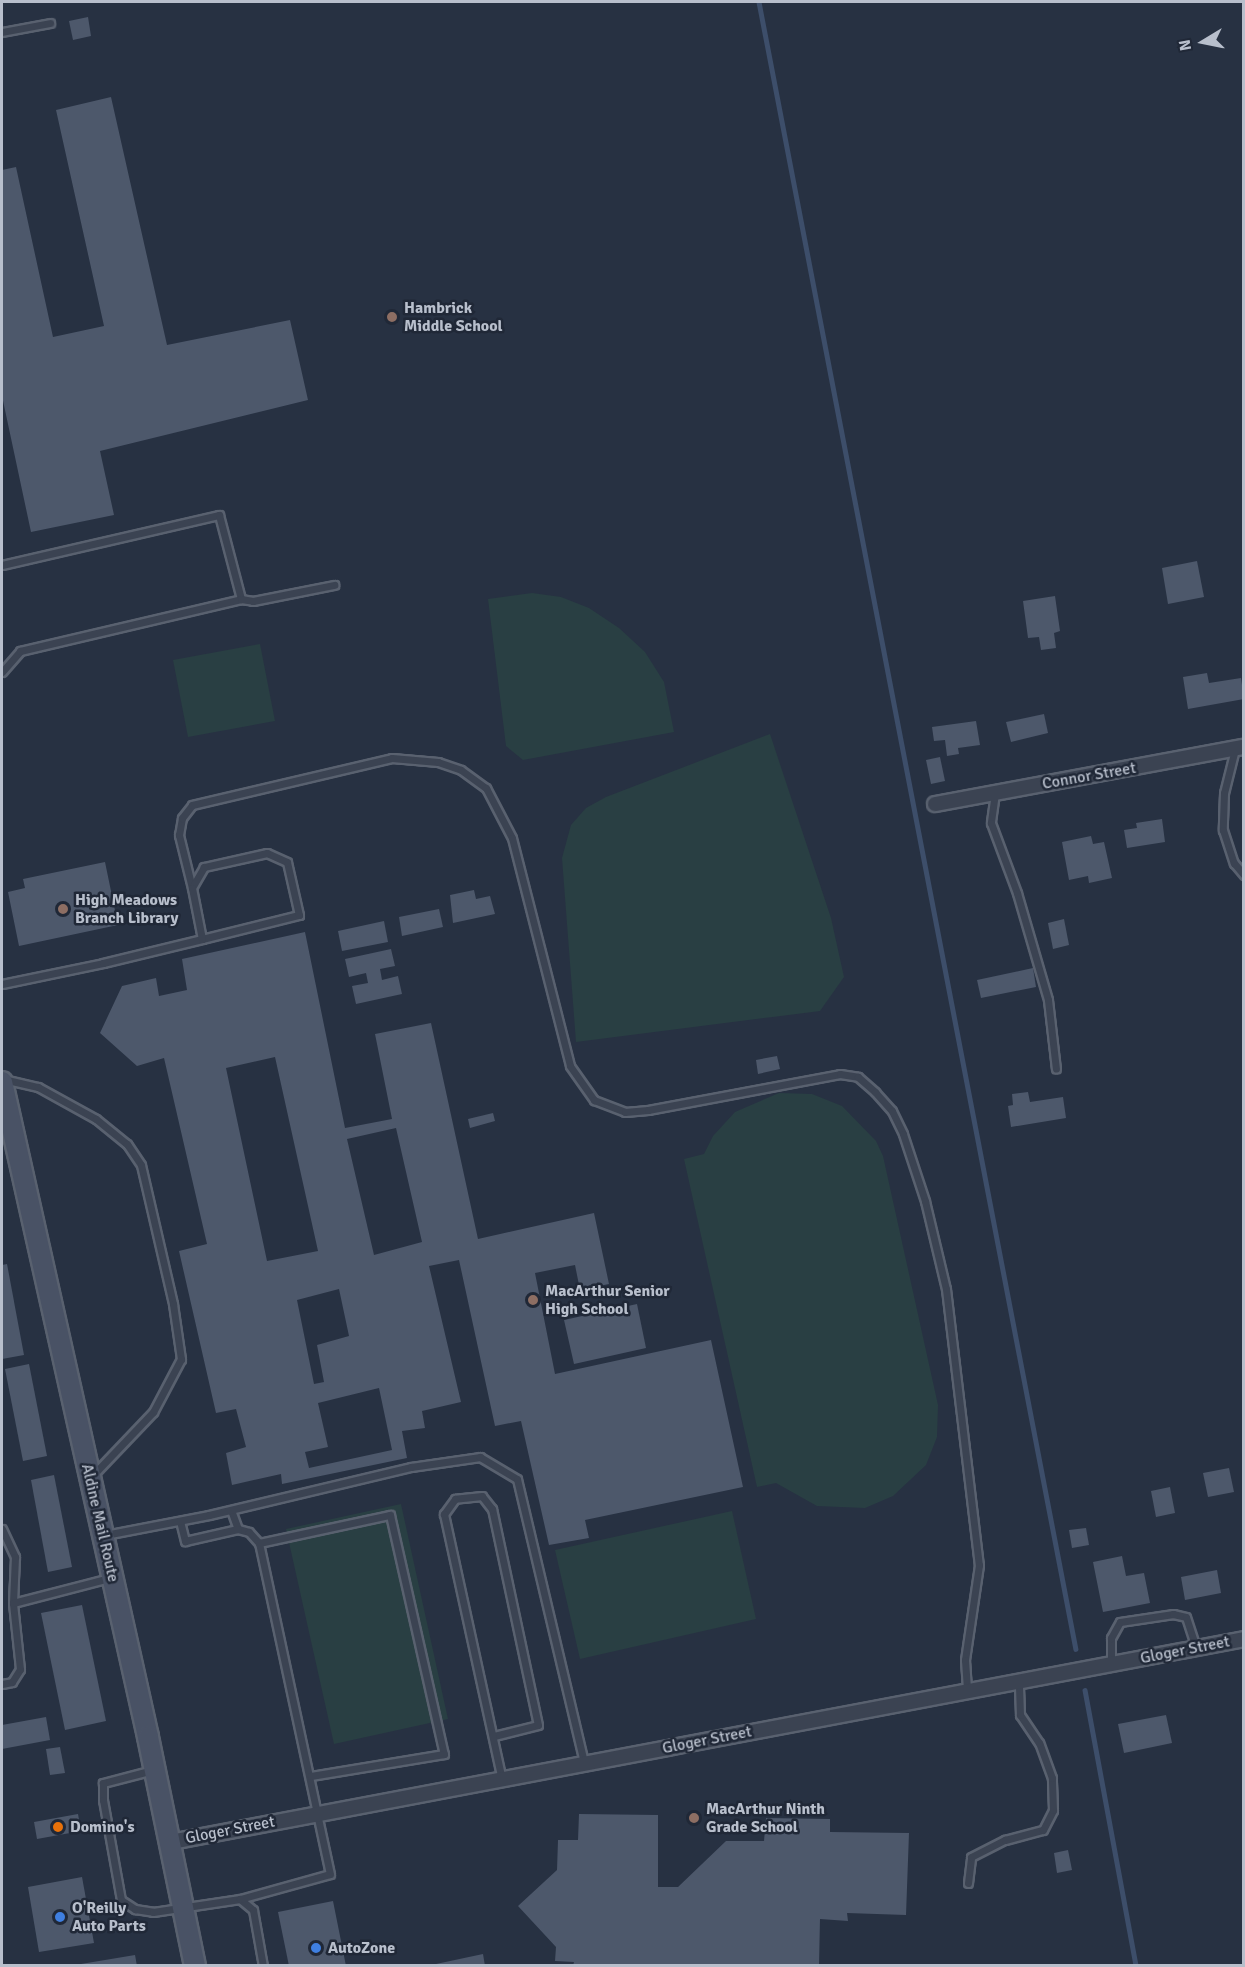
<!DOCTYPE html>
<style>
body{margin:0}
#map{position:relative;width:1245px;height:1967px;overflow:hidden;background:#273142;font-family:Signika,sans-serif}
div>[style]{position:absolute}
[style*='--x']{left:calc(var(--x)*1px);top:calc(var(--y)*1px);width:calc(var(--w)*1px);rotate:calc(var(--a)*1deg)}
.green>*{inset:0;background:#293f43}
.stream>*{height:4.5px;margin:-2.25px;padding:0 2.25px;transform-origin:2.25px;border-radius:2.25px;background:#3d4e6a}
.building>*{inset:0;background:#4d586b}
.roads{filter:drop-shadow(2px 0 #59616f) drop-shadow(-2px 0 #59616f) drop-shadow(0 2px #59616f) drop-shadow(0 -2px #59616f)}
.service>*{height:7px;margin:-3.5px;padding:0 3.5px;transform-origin:3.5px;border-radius:3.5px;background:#3b4352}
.minor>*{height:14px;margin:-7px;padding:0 7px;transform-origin:7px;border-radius:7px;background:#3b4352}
.secondary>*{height:20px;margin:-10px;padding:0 10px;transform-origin:10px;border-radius:10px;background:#495265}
.dots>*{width:16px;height:16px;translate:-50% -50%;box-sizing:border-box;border:3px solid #202837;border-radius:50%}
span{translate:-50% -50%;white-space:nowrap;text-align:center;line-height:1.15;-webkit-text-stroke:5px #202837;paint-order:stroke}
.poi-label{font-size:16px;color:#b8bfcc;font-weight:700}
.left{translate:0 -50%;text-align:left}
.street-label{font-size:16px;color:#b8bfcc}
.frame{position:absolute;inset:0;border:3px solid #b8bfcc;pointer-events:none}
.north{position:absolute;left:1173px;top:12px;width:60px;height:60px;-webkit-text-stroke:4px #202837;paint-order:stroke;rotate:260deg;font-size:16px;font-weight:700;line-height:24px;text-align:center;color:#b8bfcc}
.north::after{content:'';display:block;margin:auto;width:21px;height:27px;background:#b8bfcc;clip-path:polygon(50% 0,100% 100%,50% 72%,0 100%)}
</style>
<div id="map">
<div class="green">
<i style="clip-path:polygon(532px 593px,561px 597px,589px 608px,619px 628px,645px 652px,664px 682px,674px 732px,523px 760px,506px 746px,488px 599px)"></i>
<i style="clip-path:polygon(260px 644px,275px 721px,188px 737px,173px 660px)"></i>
<i style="clip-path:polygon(770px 734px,831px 918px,844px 977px,820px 1011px,576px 1042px,562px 858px,571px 825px,586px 808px,606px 797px)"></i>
<i style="clip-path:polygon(779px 1093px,812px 1094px,842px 1106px,876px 1141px,883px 1156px,938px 1405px,937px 1437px,926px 1465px,893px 1496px,865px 1508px,817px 1506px,776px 1483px,757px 1487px,684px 1159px,704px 1154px,713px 1136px,735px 1112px)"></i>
<i style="clip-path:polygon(401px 1504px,448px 1719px,334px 1744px,286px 1529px)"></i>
<i style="clip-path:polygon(732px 1511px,756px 1619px,580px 1659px,555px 1550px)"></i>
</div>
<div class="stream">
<i style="--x:759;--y:2;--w:1677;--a:79.11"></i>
<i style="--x:1085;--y:1690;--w:281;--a:79.5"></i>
</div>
<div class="building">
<i style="clip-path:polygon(88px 17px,91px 36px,73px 40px,69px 21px)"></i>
<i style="clip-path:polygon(111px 97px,167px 345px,290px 320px,308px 400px,100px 451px,114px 515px,31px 532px,2px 396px,2px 170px,16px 167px,53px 337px,104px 326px,56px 110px)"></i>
<i style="clip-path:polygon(1197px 561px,1204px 597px,1168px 604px,1162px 568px)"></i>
<i style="clip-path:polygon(1055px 596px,1060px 631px,1054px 633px,1056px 648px,1041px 650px,1039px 637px,1028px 638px,1023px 601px)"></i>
<i style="clip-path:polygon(1207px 673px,1209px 683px,1241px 678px,1244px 699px,1188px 709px,1183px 677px)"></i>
<i style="clip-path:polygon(1044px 714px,1048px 733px,1011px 742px,1006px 722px)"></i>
<i style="clip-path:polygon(976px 721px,980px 745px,958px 748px,959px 754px,947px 756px,945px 740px,934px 741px,932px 727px)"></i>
<i style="clip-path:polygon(940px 757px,945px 781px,931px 784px,926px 760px)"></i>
<i style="clip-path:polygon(1162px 819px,1165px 842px,1127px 848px,1124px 830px,1137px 828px,1136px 823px)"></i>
<i style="clip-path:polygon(1091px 836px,1093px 844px,1104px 842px,1112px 878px,1089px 883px,1088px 876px,1069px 880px,1062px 842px)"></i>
<i style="clip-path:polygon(105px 862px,118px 925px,19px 946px,8px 892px,25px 888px,23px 879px)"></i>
<i style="clip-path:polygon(474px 890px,476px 899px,490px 896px,495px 914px,453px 923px,450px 895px)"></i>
<i style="clip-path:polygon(439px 909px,443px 927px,402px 936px,399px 917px)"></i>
<i style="clip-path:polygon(1064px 919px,1069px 945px,1053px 949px,1048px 923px)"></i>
<i style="clip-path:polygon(384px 921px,388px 942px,342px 951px,338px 931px)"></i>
<i style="clip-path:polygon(evenodd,305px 932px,345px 1128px,392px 1119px,375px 1034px,431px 1023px,478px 1239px,594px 1213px,609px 1284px,580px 1290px,575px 1265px,535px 1273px,555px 1374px,711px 1340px,743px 1487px,585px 1520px,589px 1538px,549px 1545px,521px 1421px,495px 1426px,459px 1260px,429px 1266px,461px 1402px,422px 1411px,425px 1428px,402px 1431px,407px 1458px,282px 1484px,281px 1474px,232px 1485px,226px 1453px,246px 1447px,236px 1409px,216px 1413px,179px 1251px,207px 1244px,164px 1058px,137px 1066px,100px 1033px,122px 986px,156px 978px,159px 996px,187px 990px,182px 959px,305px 932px,275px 1057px,318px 1251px,267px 1261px,226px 1068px,275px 1057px,305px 932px,396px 1128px,422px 1242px,374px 1255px,347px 1139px,396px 1128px,305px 932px,339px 1289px,349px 1336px,317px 1345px,324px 1382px,314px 1384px,297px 1300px,339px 1289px,305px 932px,379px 1388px,392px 1450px,309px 1468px,305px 1452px,328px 1447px,318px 1403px,379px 1388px)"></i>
<i style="clip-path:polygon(391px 949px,395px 966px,380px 969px,382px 980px,398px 976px,402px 994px,356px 1004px,352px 986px,368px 983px,366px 973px,349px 977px,345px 959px)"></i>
<i style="clip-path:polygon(1033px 968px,1036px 987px,981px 998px,977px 980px)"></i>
<i style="clip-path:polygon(777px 1056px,780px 1069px,758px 1074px,756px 1060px)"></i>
<i style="clip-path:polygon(1028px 1092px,1030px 1102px,1063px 1097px,1066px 1118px,1011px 1127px,1008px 1106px,1013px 1105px,1012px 1094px)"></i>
<i style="clip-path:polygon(493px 1113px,495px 1121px,470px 1128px,468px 1119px)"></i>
<i style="clip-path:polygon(7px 1264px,24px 1355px,2px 1359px,2px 1265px)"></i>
<i style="clip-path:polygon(637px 1304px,646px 1348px,574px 1364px,564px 1320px)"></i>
<i style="clip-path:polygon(29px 1364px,47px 1456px,23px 1461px,5px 1369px)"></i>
<i style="clip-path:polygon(1229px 1468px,1234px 1492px,1208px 1497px,1203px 1473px)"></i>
<i style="clip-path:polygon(54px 1475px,72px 1567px,48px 1572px,31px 1480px)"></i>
<i style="clip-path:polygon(1170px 1487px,1175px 1513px,1156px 1517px,1151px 1491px)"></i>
<i style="clip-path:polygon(1086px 1528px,1089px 1545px,1072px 1548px,1069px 1530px)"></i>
<i style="clip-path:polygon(1122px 1556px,1126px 1576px,1144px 1573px,1150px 1603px,1103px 1612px,1093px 1562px)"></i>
<i style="clip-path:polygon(1217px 1570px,1221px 1593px,1185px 1600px,1181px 1577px)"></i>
<i style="clip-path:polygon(82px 1605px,106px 1721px,65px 1730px,41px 1613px)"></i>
<i style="clip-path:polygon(1166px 1715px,1172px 1743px,1124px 1753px,1118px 1724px)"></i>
<i style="clip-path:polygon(46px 1717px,50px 1740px,2px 1749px,2px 1725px)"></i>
<i style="clip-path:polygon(60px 1747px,65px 1773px,50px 1775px,46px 1749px)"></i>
<i style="clip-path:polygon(78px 1814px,81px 1831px,37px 1839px,34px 1822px)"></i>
<i style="clip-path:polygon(579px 1814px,658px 1815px,658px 1887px,678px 1887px,726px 1841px,764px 1841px,766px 1818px,830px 1819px,830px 1832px,909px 1833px,906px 1915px,847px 1913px,848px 1921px,820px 1919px,819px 1966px,573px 1966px,574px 1962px,555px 1961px,556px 1947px,518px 1906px,557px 1870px,558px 1840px,578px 1840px)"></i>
<i style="clip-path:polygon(1068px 1850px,1072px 1870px,1057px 1873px,1054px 1853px)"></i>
<i style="clip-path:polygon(82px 1877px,94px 1943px,39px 1952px,28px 1887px)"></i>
<i style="clip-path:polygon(333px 1901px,346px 1966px,289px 1966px,278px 1912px)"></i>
<i style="clip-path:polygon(483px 1954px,485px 1966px,437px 1966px,436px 1964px)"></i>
<i style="clip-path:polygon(135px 1955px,137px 1966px,81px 1966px,81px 1964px)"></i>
</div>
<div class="roads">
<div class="service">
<i style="--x:2;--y:32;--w:49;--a:-10.6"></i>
<i style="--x:2;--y:565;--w:223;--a:-13"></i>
<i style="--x:219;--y:515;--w:87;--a:75.3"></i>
<i style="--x:2;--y:672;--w:28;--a:-49"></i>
<i style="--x:20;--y:651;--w:227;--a:-13.2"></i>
<i style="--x:241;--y:599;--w:12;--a:9"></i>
<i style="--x:253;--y:601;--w:83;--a:-11.2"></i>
<i style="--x:1235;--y:749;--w:45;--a:104"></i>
<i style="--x:1224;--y:793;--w:37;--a:92"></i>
<i style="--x:1223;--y:830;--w:35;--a:72"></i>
<i style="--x:1234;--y:863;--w:16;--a:50"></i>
<i style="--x:995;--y:793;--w:30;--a:98"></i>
<i style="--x:991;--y:823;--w:75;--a:69.6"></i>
<i style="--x:1017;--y:893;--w:111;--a:73.8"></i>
<i style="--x:1048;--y:1000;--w:69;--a:83.4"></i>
<i style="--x:192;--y:888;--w:55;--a:-103.8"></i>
<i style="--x:179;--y:835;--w:17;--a:-80"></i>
<i style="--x:182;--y:818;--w:16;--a:-52"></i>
<i style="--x:192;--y:805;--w:205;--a:-13.2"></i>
<i style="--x:392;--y:758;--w:46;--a:5"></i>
<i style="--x:438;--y:762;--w:24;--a:19"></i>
<i style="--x:461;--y:770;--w:31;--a:36"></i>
<i style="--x:486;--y:788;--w:56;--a:62.5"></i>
<i style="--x:512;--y:838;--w:235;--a:75.7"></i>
<i style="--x:570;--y:1066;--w:42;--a:54.8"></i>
<i style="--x:594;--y:1100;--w:33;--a:21"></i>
<i style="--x:625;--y:1112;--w:23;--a:-5"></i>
<i style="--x:648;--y:1110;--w:195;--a:-10.6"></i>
<i style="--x:840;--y:1074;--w:18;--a:9"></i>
<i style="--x:858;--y:1077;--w:23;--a:41"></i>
<i style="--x:875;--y:1092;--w:25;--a:48"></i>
<i style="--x:892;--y:1111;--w:25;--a:64"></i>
<i style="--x:903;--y:1134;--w:71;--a:71.8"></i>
<i style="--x:925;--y:1201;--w:90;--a:76.6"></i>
<i style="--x:946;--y:1289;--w:278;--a:83.2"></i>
<i style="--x:979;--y:1565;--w:96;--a:98.4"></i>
<i style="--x:965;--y:1660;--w:31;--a:86"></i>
<i style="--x:2;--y:984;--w:103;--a:-11.7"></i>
<i style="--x:103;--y:963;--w:102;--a:-13.6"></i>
<i style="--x:202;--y:939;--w:100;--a:-13.9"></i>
<i style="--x:299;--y:915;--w:54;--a:-102.8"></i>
<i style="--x:287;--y:862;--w:22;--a:-156"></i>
<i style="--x:267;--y:853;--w:65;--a:167.5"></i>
<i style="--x:204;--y:867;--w:24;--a:120"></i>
<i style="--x:192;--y:888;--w:52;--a:78.9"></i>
<i style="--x:3;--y:1079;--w:36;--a:13"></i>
<i style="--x:38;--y:1087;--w:66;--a:28.9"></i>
<i style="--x:96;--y:1119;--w:40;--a:39"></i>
<i style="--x:127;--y:1144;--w:25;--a:56"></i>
<i style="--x:141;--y:1165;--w:143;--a:77"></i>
<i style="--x:173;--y:1304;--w:56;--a:81.7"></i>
<i style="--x:181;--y:1359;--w:60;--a:117.8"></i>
<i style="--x:153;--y:1412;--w:88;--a:133.6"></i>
<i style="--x:231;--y:1510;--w:20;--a:70"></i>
<i style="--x:238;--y:1529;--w:11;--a:15"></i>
<i style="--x:249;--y:1532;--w:15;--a:48"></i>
<i style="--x:180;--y:1521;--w:21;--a:76"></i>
<i style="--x:185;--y:1541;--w:54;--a:-12.8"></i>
<i style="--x:2;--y:1529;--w:31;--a:65"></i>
<i style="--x:15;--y:1557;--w:46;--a:92.5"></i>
<i style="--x:105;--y:1535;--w:106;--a:-10.9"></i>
<i style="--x:209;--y:1515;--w:208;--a:-13.4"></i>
<i style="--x:411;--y:1467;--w:70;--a:-8.2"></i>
<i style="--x:480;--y:1457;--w:43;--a:30.7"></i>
<i style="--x:517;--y:1479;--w:292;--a:76.7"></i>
<i style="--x:1111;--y:1664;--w:26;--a:-90"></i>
<i style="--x:1111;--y:1638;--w:18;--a:-61"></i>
<i style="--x:1120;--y:1622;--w:54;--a:-8.6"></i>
<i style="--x:1173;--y:1614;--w:13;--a:13"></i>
<i style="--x:1186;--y:1617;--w:33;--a:72"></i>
<i style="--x:2;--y:1684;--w:10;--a:-11"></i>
<i style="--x:12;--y:1682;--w:15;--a:-58"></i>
<i style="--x:20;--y:1669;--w:66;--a:-96.1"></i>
<i style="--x:13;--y:1603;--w:100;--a:-14.5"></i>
<i style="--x:494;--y:1736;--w:45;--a:-14"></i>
<i style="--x:538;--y:1725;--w:221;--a:-102"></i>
<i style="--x:492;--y:1509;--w:16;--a:-128"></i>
<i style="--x:482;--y:1496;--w:27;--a:174"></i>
<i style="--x:455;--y:1499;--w:19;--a:126"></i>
<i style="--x:444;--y:1514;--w:271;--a:77.7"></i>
<i style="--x:153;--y:1770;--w:52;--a:165.4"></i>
<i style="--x:103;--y:1783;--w:17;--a:90"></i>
<i style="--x:103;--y:1800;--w:102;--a:79.8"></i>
<i style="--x:121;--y:1900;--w:17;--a:33"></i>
<i style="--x:135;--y:1909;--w:18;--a:9"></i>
<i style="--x:153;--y:1912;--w:88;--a:-8.5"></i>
<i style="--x:240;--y:1899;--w:17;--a:40"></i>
<i style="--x:253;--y:1910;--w:57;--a:79.9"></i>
<i style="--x:968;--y:1883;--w:26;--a:-83"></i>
<i style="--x:971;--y:1857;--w:38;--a:-27"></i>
<i style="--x:1005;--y:1840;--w:39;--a:-15"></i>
<i style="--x:1043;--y:1830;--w:22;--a:-63"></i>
<i style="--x:1053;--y:1810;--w:32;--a:-92"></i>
<i style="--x:1052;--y:1778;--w:37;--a:-110"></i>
<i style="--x:1039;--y:1743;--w:34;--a:-124"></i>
<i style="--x:1020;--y:1715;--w:34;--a:-92"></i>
<i style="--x:240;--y:1899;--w:93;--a:-15.5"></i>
<i style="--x:330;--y:1874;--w:339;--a:-102.1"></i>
<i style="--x:259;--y:1543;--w:134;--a:-12.1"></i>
<i style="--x:390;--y:1515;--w:245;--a:77.3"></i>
<i style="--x:444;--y:1754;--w:135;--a:170.6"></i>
</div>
<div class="minor">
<i style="--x:935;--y:804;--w:314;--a:-10.5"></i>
<i style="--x:171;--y:1842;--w:1092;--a:-10.71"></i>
</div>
<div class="secondary">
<i style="--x:2;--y:1082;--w:671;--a:77.43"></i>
<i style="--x:148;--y:1737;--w:234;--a:78.4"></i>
</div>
</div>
<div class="dots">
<i style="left:392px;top:317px;background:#8d6e63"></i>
<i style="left:63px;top:909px;background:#8d6e63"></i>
<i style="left:533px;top:1300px;background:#8d6e63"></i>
<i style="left:694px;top:1818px;background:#8d6e63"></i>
<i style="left:58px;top:1827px;background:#e8710a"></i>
<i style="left:60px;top:1917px;background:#3f7fe0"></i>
<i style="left:316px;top:1948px;background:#3f7fe0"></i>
</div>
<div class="poi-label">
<span class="left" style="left:404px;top:317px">Hambrick<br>Middle School</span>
<span class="left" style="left:75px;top:909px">High Meadows<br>Branch Library</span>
<span class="left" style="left:545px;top:1300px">MacArthur Senior<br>High School</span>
<span class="left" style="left:706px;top:1818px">MacArthur Ninth<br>Grade School</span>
<span class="left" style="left:70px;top:1827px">Domino's</span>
<span class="left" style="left:72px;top:1917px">O'Reilly<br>Auto Parts</span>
<span class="left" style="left:328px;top:1948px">AutoZone</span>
</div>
<div class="street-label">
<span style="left:1089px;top:776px;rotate:-10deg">Connor Street</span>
<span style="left:100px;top:1523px;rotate:77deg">Aldine Mail Route</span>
<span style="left:1185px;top:1650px;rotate:-11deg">Gloger Street</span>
<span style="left:707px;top:1740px;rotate:-11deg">Gloger Street</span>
<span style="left:230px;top:1830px;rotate:-11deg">Gloger Street</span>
</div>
<div class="frame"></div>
<div class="north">N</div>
</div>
